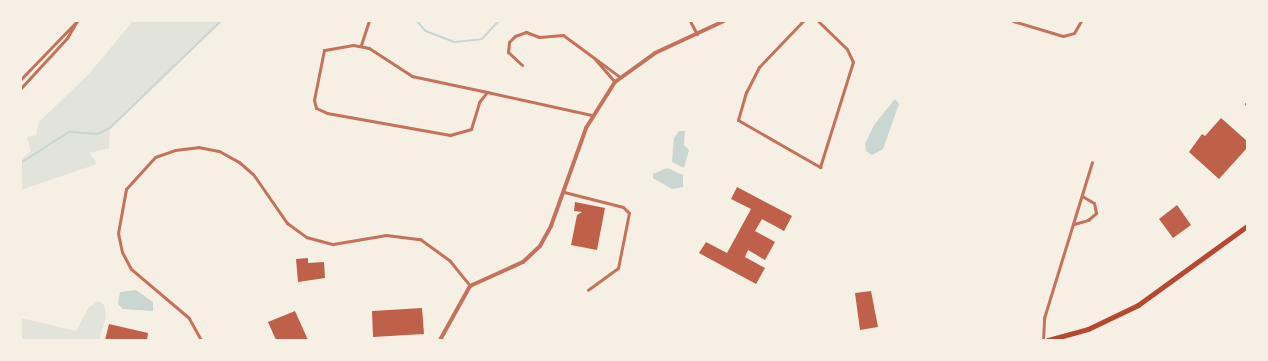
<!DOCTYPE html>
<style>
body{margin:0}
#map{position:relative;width:1268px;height:361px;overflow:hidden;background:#f6efe4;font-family:Merriweather,serif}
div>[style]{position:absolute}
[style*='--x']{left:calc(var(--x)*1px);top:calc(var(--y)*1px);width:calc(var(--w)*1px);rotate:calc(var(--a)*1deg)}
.green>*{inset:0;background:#e2e4dc}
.water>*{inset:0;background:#c9d6d2}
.stream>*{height:1.5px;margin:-0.75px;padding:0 0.75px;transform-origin:0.75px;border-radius:0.75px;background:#c9d6d2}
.building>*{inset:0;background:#bf614a}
.service>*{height:1.5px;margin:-0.75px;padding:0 0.75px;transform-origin:0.75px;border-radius:0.75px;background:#c5725c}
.minor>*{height:3px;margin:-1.5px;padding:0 1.5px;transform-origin:1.5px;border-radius:1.5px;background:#c5725c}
.tertiary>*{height:4px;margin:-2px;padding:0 2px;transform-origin:2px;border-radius:2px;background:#c5725c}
.primary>*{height:5px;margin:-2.5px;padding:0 2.5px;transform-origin:2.5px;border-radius:2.5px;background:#b5482f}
span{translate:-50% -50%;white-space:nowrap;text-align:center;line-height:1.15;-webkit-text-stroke:3px #f6efe4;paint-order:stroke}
.frame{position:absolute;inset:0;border:22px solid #f6efe4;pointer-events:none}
</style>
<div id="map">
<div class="green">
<i style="clip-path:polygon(133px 21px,221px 21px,110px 128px,109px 148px,90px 153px,97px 164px,21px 190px,21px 160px,31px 151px,27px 137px,36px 135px,39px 122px,89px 74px)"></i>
<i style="clip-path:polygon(98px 301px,104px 305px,106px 317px,99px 340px,21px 340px,21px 318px,76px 331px,89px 307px)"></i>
</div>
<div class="water">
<i style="clip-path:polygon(895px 99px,899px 104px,883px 149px,872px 155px,866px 151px,865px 144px,874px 125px)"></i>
<i style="clip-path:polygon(679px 131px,685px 131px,684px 145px,689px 150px,684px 168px,672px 162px,674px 138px)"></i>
<i style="clip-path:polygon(667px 168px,683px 175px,683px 187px,672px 189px,653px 178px,653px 174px)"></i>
<i style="clip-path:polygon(136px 290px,153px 302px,153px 311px,123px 309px,118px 304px,120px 292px)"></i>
</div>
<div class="stream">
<i style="--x:417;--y:21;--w:13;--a:48"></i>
<i style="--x:426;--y:31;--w:31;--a:21"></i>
<i style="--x:455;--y:42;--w:27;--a:-6"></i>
<i style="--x:482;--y:39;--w:25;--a:-47"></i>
<i style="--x:21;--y:163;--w:57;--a:-32.9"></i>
<i style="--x:69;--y:132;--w:29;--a:4"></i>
<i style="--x:98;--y:134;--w:13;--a:-27"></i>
<i style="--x:110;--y:128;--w:154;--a:-43.9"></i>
</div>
<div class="building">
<i style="clip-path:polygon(1221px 118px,1247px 141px,1247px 148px,1219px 179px,1189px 152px,1202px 134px,1205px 136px)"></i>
<i style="clip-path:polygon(737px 187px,792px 216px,784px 231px,762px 219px,755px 231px,775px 242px,765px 260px,748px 250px,745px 257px,765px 268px,756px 284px,699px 253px,706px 242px,727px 253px,751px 209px,731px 199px)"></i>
<i style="clip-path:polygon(575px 202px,605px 208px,597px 250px,571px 245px,577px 215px,582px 212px,574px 211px)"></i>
<i style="clip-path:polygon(1177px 205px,1191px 225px,1173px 238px,1159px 219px)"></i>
<i style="clip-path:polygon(308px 258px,308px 263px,324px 262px,325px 278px,298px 282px,296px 259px)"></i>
<i style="clip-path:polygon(871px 291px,878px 327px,860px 330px,855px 293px)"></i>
<i style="clip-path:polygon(422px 308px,424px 334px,373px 337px,372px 311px)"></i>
<i style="clip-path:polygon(295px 311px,308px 340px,276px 340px,268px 322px)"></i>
<i style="clip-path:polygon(109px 324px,148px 333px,147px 340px,105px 340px)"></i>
</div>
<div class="service">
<i style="--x:1246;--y:104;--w:1;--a:45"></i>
</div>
<div class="minor">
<i style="--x:690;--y:21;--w:15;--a:62"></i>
<i style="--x:803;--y:21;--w:64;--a:133.7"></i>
<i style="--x:759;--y:67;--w:28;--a:117"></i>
<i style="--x:746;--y:92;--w:29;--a:106"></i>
<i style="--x:738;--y:120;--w:95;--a:29.8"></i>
<i style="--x:820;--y:167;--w:110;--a:-72.6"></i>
<i style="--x:853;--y:62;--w:14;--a:-115"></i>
<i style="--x:847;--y:49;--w:40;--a:-136"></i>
<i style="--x:1013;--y:21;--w:52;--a:16.7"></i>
<i style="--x:1063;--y:36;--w:11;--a:-15"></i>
<i style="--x:1074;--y:33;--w:14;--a:-60"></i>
<i style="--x:361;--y:45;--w:25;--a:-72"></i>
<i style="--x:595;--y:59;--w:30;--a:49"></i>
<i style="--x:522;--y:65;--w:19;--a:-137"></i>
<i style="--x:508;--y:52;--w:10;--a:-84"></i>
<i style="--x:509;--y:42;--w:8;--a:-45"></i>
<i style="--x:515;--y:36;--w:12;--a:-20"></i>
<i style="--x:526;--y:32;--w:14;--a:21"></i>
<i style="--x:539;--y:37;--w:24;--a:-5"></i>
<i style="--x:563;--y:35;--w:71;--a:36.4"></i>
<i style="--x:21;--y:79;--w:81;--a:-46"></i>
<i style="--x:21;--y:88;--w:68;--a:-47.4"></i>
<i style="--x:67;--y:38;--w:20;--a:-60"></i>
<i style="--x:487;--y:92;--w:77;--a:-168"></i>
<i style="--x:412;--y:76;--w:51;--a:-146.9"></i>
<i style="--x:369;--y:48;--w:16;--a:-169"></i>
<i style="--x:353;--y:45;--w:29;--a:170"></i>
<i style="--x:324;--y:50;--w:51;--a:101.3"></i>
<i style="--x:314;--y:100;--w:8;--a:76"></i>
<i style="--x:316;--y:108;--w:12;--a:24"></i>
<i style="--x:327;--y:113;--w:125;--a:10.1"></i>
<i style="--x:450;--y:135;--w:22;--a:-16"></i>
<i style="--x:471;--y:129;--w:28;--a:-73"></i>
<i style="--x:479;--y:102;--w:13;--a:-51"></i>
<i style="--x:487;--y:92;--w:107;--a:12.4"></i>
<i style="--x:564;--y:192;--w:61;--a:14.3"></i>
<i style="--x:623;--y:207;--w:8;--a:45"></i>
<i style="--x:629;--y:213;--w:56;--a:101.3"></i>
<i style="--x:618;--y:268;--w:37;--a:144"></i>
<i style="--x:1074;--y:224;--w:15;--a:-16"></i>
<i style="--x:1088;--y:220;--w:11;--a:-41"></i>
<i style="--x:1096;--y:213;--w:10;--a:-101"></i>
<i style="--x:1094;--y:203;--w:14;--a:-150"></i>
<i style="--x:201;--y:340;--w:25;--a:-119"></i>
<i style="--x:189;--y:318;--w:76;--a:-139.8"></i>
<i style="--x:131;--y:269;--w:19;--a:-118"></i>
<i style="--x:122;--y:252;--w:19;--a:-102"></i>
<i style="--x:118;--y:233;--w:45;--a:-79.7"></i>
<i style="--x:126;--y:189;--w:43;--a:-47.8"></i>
<i style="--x:155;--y:157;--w:21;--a:-19"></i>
<i style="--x:175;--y:150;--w:23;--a:-7"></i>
<i style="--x:198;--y:147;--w:21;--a:11"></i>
<i style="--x:219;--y:151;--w:23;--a:29"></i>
<i style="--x:239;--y:162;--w:18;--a:41"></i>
<i style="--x:253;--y:174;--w:60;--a:55.2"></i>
<i style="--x:287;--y:223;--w:24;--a:36"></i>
<i style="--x:306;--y:237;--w:28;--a:15"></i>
<i style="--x:333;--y:244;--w:54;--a:-9.6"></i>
<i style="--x:386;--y:235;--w:34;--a:7"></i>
<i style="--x:420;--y:239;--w:37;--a:36"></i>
<i style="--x:450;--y:261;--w:32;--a:51"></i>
<i style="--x:1043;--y:340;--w:22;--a:-87"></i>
<i style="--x:1044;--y:318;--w:163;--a:-72.9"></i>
</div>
<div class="tertiary">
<i style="--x:440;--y:340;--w:62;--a:-60.9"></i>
<i style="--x:470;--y:286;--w:58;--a:-24.4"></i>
<i style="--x:523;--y:262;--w:23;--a:-43"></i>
<i style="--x:540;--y:246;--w:23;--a:-61"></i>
<i style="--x:551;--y:226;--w:104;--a:-70.3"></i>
<i style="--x:586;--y:128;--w:54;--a:-57.8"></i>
<i style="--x:615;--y:82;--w:49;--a:-35.9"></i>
<i style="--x:655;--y:53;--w:76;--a:-24.9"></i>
</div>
<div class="primary">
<i style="--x:1048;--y:340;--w:41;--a:-15.4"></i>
<i style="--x:1088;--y:329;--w:55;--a:-25.6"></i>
<i style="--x:1138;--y:305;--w:135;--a:-35.9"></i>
</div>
<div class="frame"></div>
</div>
